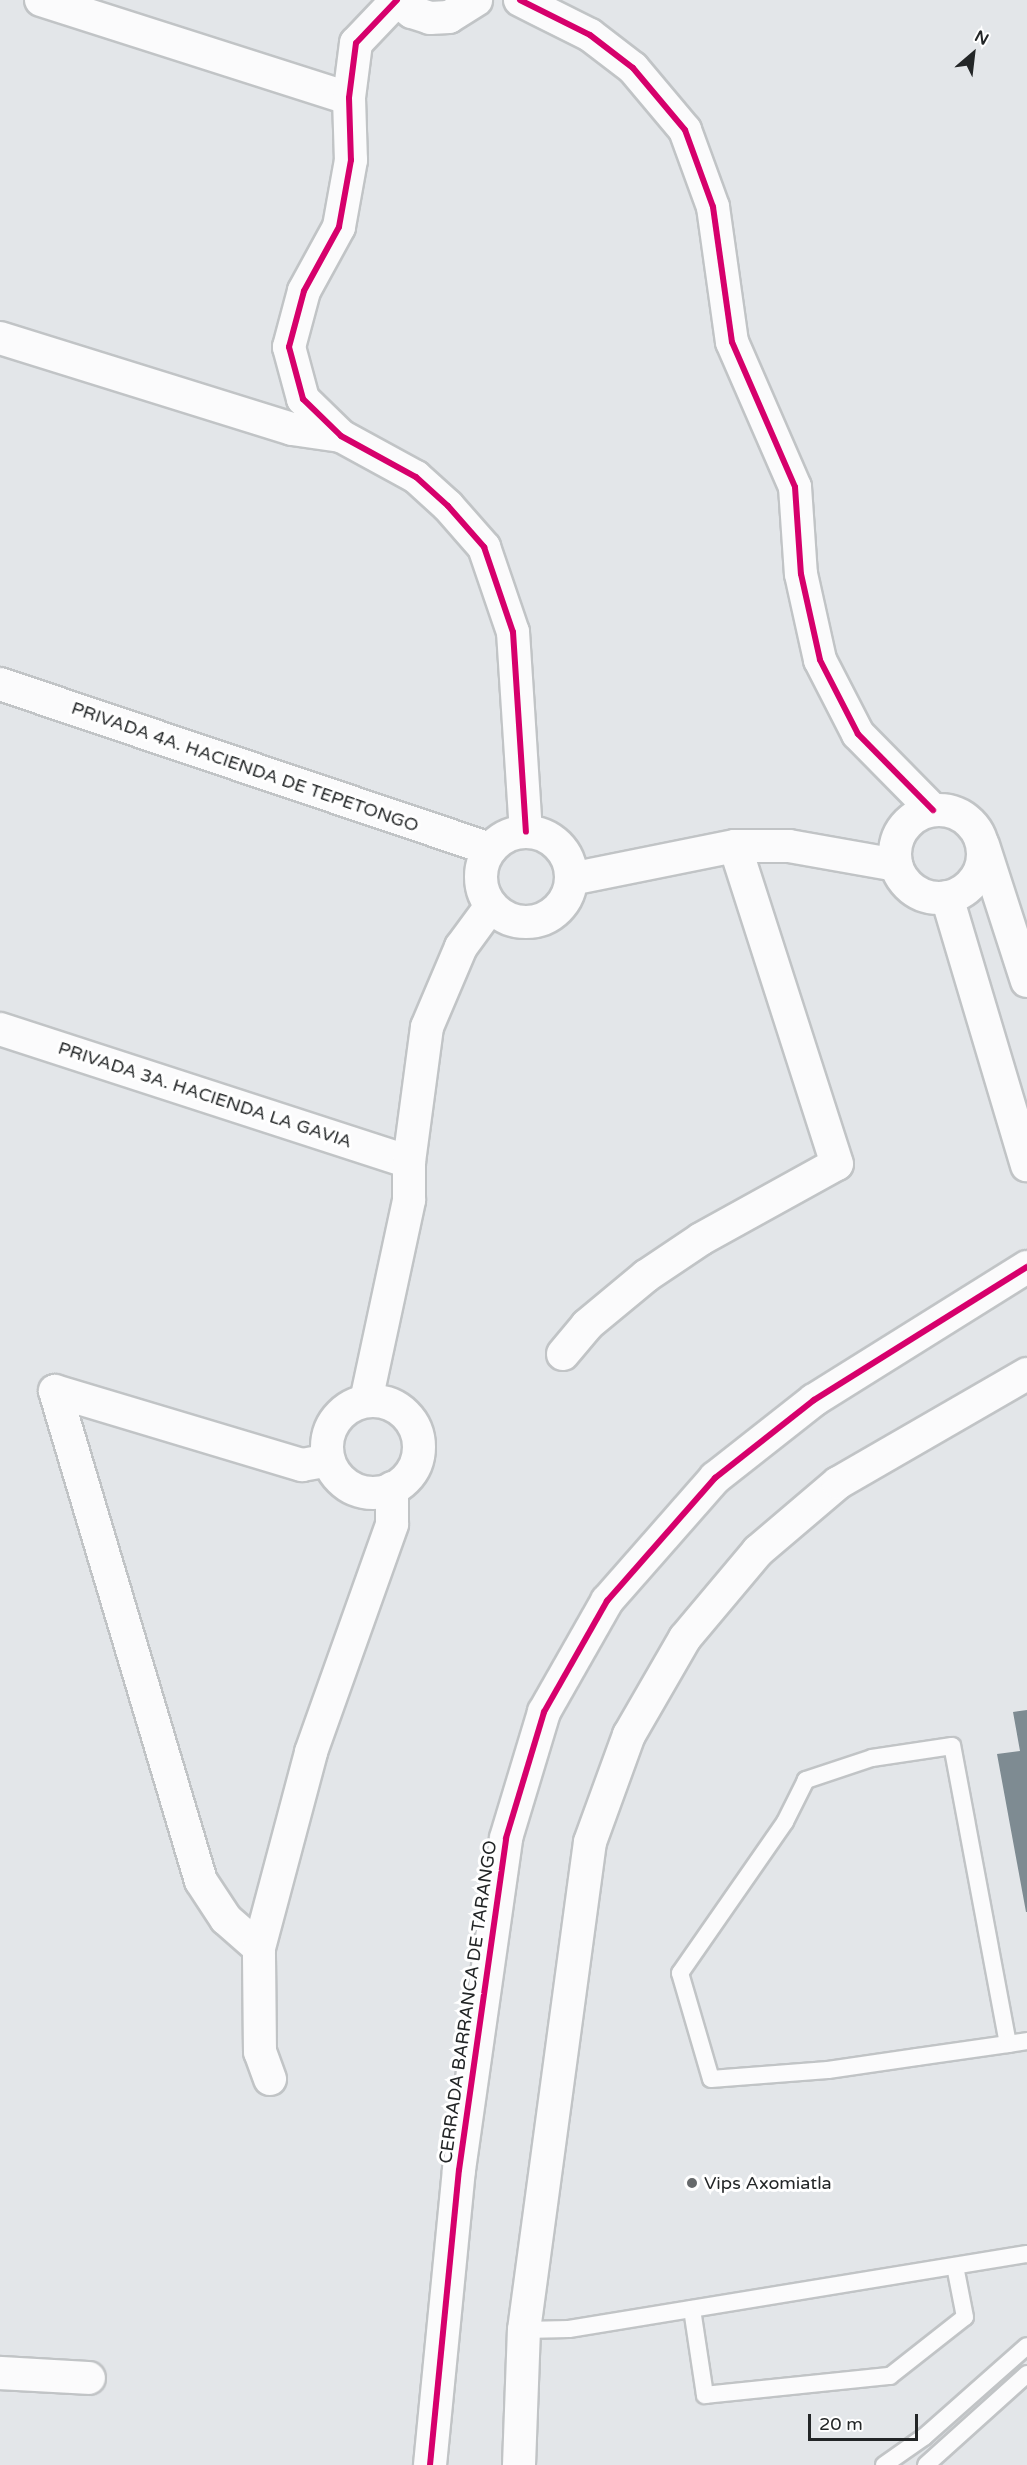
<!DOCTYPE html>
<style>
body{margin:0}
#map{position:relative;width:1027px;height:2465px;overflow:hidden;background:#e3e6e9;font-family:"Varela Round",sans-serif}
div>[style]{position:absolute}
[style*='--x']{left:calc(var(--x)*1px);top:calc(var(--y)*1px);width:calc(var(--w)*1px);rotate:calc(var(--a)*1deg)}
.building>*{inset:0;background:#7e8b92}
.roads{filter:drop-shadow(2px 0 #c1c4c6) drop-shadow(-2px 0 #c1c4c6) drop-shadow(0 2px #c1c4c6) drop-shadow(0 -2px #c1c4c6)}
.service>*{height:16px;margin:-8px;padding:0 8px;transform-origin:8px;border-radius:8px;background:#fbfbfc}
.minor>*{height:32px;margin:-16px;padding:0 16px;transform-origin:16px;border-radius:16px;background:#fbfbfc}
.minor>.ring{margin:-16px;padding:0;box-sizing:content-box;background:none;border:32px solid #fbfbfc;border-radius:50%}
.cycleway>*{height:6px;margin:-3px;padding:0 3px;transform-origin:3px;border-radius:3px;background:#d6006c}
.dots>*{width:16px;height:16px;translate:-50% -50%;box-sizing:border-box;border:3px solid #fff;border-radius:50%}
span{translate:-50% -50%;white-space:nowrap;text-align:center;line-height:1.15;-webkit-text-stroke:6px #fff;paint-order:stroke}
.street-label{font-size:18px;color:#232627}
.poi-label{font-size:18px;color:#232627}
.left{translate:0 -50%;text-align:left}
.north{position:absolute;left:943px;top:24px;width:60px;height:60px;-webkit-text-stroke:4px #fff;paint-order:stroke;rotate:28deg;font-size:16px;font-weight:700;line-height:24px;text-align:center;color:#232627}
.north::after{content:'';display:block;margin:auto;width:21px;height:27px;background:#232627;clip-path:polygon(50% 0,100% 100%,50% 72%,0 100%)}
.scale{position:absolute;left:808px;top:2414px;width:110px;height:27px;box-sizing:border-box;border:3px solid #232627;border-top:0;padding-left:8px;font-size:18px;line-height:21px;white-space:nowrap;color:#232627;-webkit-text-stroke:4px #fff;paint-order:stroke}
</style>
<div id="map">
<div class="building">
<i style="clip-path:polygon(1027px 1710px,1027px 1912px,1026px 1912px,997px 1754px,1020px 1751px,1013px 1712px)"></i>
</div>
<div class="roads">
<div class="service">
<i style="--x:1008;--y:2044;--w:303;--a:-100.6"></i>
<i style="--x:952;--y:1746;--w:81;--a:171.5"></i>
<i style="--x:872;--y:1758;--w:70;--a:161.6"></i>
<i style="--x:806;--y:1780;--w:47;--a:116.6"></i>
<i style="--x:785;--y:1822;--w:184;--a:124.8"></i>
<i style="--x:680;--y:1973;--w:110;--a:73.7"></i>
<i style="--x:711;--y:2079;--w:117;--a:-4.4"></i>
<i style="--x:828;--y:2070;--w:90;--a:-8.3"></i>
<i style="--x:917;--y:2057;--w:92;--a:-8.1"></i>
<i style="--x:1008;--y:2044;--w:19;--a:-9"></i>
<i style="--x:692;--y:2309;--w:87;--a:81.4"></i>
<i style="--x:705;--y:2395;--w:186;--a:-5.9"></i>
<i style="--x:890;--y:2376;--w:95;--a:-38.2"></i>
<i style="--x:965;--y:2317;--w:52;--a:-101.1"></i>
<i style="--x:524;--y:2330;--w:45;--a:-1.3"></i>
<i style="--x:569;--y:2329;--w:464;--a:-9.3"></i>
<i style="--x:884;--y:2465;--w:49;--a:-35"></i>
<i style="--x:924;--y:2437;--w:137;--a:-41.5"></i>
<i style="--x:926;--y:2465;--w:136;--a:-42"></i>
</div>
<div class="minor">
<i style="--x:41;--y:0;--w:323;--a:17.7"></i>
<i style="--x:397;--y:0;--w:59;--a:133.6"></i>
<i style="--x:356;--y:43;--w:55;--a:97.3"></i>
<i style="--x:349;--y:98;--w:62;--a:88.2"></i>
<i style="--x:351;--y:160;--w:68;--a:100.2"></i>
<i style="--x:339;--y:227;--w:73;--a:118.7"></i>
<i style="--x:304;--y:291;--w:58;--a:105"></i>
<i style="--x:289;--y:347;--w:54;--a:74.9"></i>
<i style="--x:303;--y:399;--w:53;--a:44.2"></i>
<i style="--x:341;--y:436;--w:85;--a:28.7"></i>
<i style="--x:416;--y:477;--w:43;--a:42.2"></i>
<i style="--x:448;--y:506;--w:55;--a:48.7"></i>
<i style="--x:484;--y:547;--w:90;--a:71.2"></i>
<i style="--x:513;--y:632;--w:200;--a:86.3"></i>
<i style="--x:397;--y:0;--w:19;--a:39"></i>
<i style="--x:412;--y:12;--w:19;--a:18"></i>
<i style="--x:430;--y:18;--w:19;--a:-3"></i>
<i style="--x:449;--y:17;--w:32;--a:-32"></i>
<i style="--x:520;--y:0;--w:78;--a:26.6"></i>
<i style="--x:590;--y:35;--w:54;--a:37.5"></i>
<i style="--x:633;--y:68;--w:81;--a:50"></i>
<i style="--x:685;--y:130;--w:82;--a:70"></i>
<i style="--x:713;--y:207;--w:136;--a:82"></i>
<i style="--x:732;--y:342;--w:158;--a:66.5"></i>
<i style="--x:795;--y:487;--w:87;--a:86.1"></i>
<i style="--x:801;--y:574;--w:88;--a:77.5"></i>
<i style="--x:820;--y:660;--w:83;--a:62.8"></i>
<i style="--x:858;--y:734;--w:107;--a:45.4"></i>
<i style="--x:0;--y:338;--w:306;--a:17.3"></i>
<i style="--x:292;--y:429;--w:49;--a:8.1"></i>
<i style="--x:0;--y:684;--w:517;--a:18.61"></i>
<i class="ring" style="left:895px;top:810px;width:56px;height:56px"></i>
<i class="ring" style="left:481px;top:832px;width:58px;height:58px"></i>
<i style="--x:983;--y:845;--w:143;--a:72.1"></i>
<i style="--x:571;--y:879;--w:167;--a:-11.4"></i>
<i style="--x:735;--y:846;--w:54;--a:0"></i>
<i style="--x:789;--y:846;--w:109;--a:10.1"></i>
<i style="--x:947;--y:897;--w:280;--a:73.4"></i>
<i style="--x:0;--y:1029;--w:430;--a:18"></i>
<i style="--x:563;--y:1354;--w:38;--a:-50"></i>
<i style="--x:587;--y:1325;--w:77;--a:-39.7"></i>
<i style="--x:646;--y:1276;--w:66;--a:-33.9"></i>
<i style="--x:701;--y:1239;--w:155;--a:-28.9"></i>
<i style="--x:837;--y:1164;--w:334;--a:-107.8"></i>
<i style="--x:55;--y:1391;--w:511;--a:73.41"></i>
<i style="--x:201;--y:1881;--w:45;--a:56.7"></i>
<i style="--x:226;--y:1919;--w:44;--a:41.3"></i>
<i style="--x:55;--y:1391;--w:258;--a:16.7"></i>
<i style="--x:302;--y:1465;--w:27;--a:-10"></i>
<i style="--x:366;--y:1401;--w:206;--a:-77.9"></i>
<i style="--x:409;--y:1200;--w:38;--a:-90"></i>
<i style="--x:409;--y:1162;--w:136;--a:-82.4"></i>
<i style="--x:427;--y:1027;--w:87;--a:-67"></i>
<i style="--x:461;--y:947;--w:51;--a:-53.8"></i>
<i class="ring" style="left:327px;top:1401px;width:60px;height:60px"></i>
<i style="--x:270;--y:2079;--w:29;--a:-110"></i>
<i style="--x:260;--y:2052;--w:104;--a:-90.6"></i>
<i style="--x:259;--y:1948;--w:203;--a:-75.1"></i>
<i style="--x:311;--y:1752;--w:242;--a:-70.4"></i>
<i style="--x:392;--y:1524;--w:36;--a:-90"></i>
<i style="--x:0;--y:2373;--w:89;--a:3.2"></i>
<i style="--x:430;--y:2465;--w:296;--a:-84.4"></i>
<i style="--x:459;--y:2170;--w:335;--a:-81.9"></i>
<i style="--x:506;--y:1838;--w:132;--a:-73.2"></i>
<i style="--x:544;--y:1712;--w:128;--a:-60.4"></i>
<i style="--x:607;--y:1601;--w:164;--a:-48.7"></i>
<i style="--x:715;--y:1478;--w:126;--a:-38.2"></i>
<i style="--x:814;--y:1400;--w:251;--a:-32"></i>
<i style="--x:519;--y:2465;--w:135;--a:-87.9"></i>
<i style="--x:524;--y:2330;--w:492;--a:-82.3"></i>
<i style="--x:590;--y:1842;--w:114;--a:-70"></i>
<i style="--x:629;--y:1735;--w:112;--a:-60"></i>
<i style="--x:685;--y:1638;--w:114;--a:-50"></i>
<i style="--x:758;--y:1551;--w:105;--a:-40.4"></i>
<i style="--x:838;--y:1483;--w:218;--a:-30"></i>
</div>
</div>
<div class="cycleway">
<i style="--x:397;--y:0;--w:59;--a:133.6"></i>
<i style="--x:356;--y:43;--w:55;--a:97.3"></i>
<i style="--x:349;--y:98;--w:62;--a:88.2"></i>
<i style="--x:351;--y:160;--w:68;--a:100.2"></i>
<i style="--x:339;--y:227;--w:73;--a:118.7"></i>
<i style="--x:304;--y:291;--w:58;--a:105"></i>
<i style="--x:289;--y:347;--w:54;--a:74.9"></i>
<i style="--x:303;--y:399;--w:53;--a:44.2"></i>
<i style="--x:341;--y:436;--w:85;--a:28.7"></i>
<i style="--x:416;--y:477;--w:43;--a:42.2"></i>
<i style="--x:448;--y:506;--w:55;--a:48.7"></i>
<i style="--x:484;--y:547;--w:90;--a:71.2"></i>
<i style="--x:513;--y:632;--w:200;--a:86.3"></i>
<i style="--x:520;--y:0;--w:78;--a:26.6"></i>
<i style="--x:590;--y:35;--w:54;--a:37.5"></i>
<i style="--x:633;--y:68;--w:81;--a:50"></i>
<i style="--x:685;--y:130;--w:82;--a:70"></i>
<i style="--x:713;--y:207;--w:136;--a:82"></i>
<i style="--x:732;--y:342;--w:158;--a:66.5"></i>
<i style="--x:795;--y:487;--w:87;--a:86.1"></i>
<i style="--x:801;--y:574;--w:88;--a:77.5"></i>
<i style="--x:820;--y:660;--w:83;--a:62.8"></i>
<i style="--x:858;--y:734;--w:107;--a:45.4"></i>
<i style="--x:430;--y:2465;--w:296;--a:-84.4"></i>
<i style="--x:459;--y:2170;--w:335;--a:-81.9"></i>
<i style="--x:506;--y:1838;--w:132;--a:-73.2"></i>
<i style="--x:544;--y:1712;--w:128;--a:-60.4"></i>
<i style="--x:607;--y:1601;--w:164;--a:-48.7"></i>
<i style="--x:715;--y:1478;--w:126;--a:-38.2"></i>
<i style="--x:814;--y:1400;--w:251;--a:-32"></i>
</div>
<div class="dots">
<i style="left:692px;top:2183px;background:#66696b"></i>
</div>
<div class="street-label">
<span style="left:245px;top:767px;rotate:19deg">PRIVADA 4A. HACIENDA DE TEPETONGO</span>
<span style="left:205px;top:1095px;rotate:18deg">PRIVADA 3A. HACIENDA LA GAVIA</span>
<span style="left:468px;top:2002px;rotate:-82deg">CERRADA BARRANCA DE TARANGO</span>
</div>
<div class="poi-label">
<span class="left" style="left:704px;top:2183px">Vips Axomiatla</span>
</div>
<div class="north">N</div>
<div class="scale">20 m</div>
</div>
